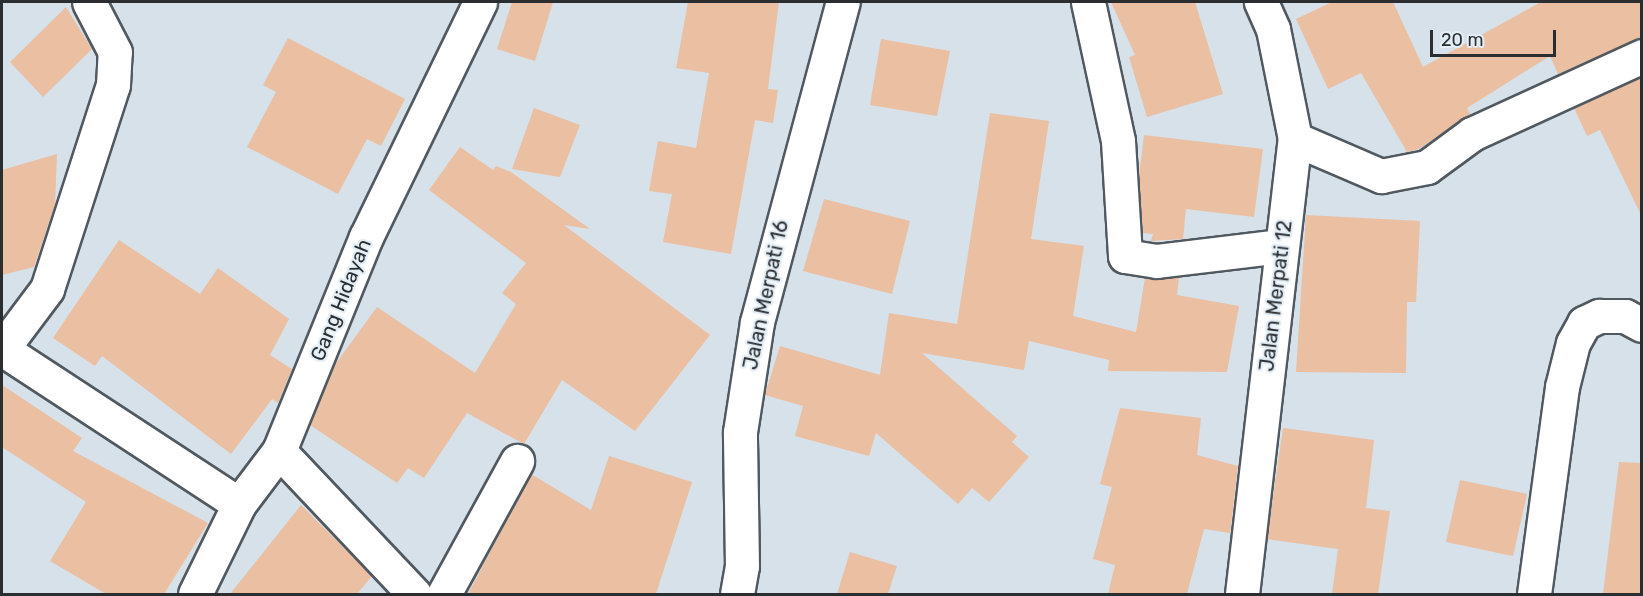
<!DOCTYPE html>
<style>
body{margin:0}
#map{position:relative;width:1643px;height:596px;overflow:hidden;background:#d6e1e9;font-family:Rubik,sans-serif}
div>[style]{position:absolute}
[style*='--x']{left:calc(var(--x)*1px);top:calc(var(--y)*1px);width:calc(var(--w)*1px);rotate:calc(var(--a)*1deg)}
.building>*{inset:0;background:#eabfa2}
.roads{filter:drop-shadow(2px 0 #515960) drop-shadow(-2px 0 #515960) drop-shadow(0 2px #515960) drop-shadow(0 -2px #515960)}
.minor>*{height:33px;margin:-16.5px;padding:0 16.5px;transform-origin:16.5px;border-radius:16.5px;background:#fff}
span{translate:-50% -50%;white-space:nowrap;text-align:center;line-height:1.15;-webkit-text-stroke:4.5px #e4eef6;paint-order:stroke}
.street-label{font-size:20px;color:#2a2e31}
.frame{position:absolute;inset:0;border:3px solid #2a2e31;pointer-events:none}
.scale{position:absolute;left:1430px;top:30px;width:126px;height:27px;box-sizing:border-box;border:3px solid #2a2e31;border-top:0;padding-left:8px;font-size:18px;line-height:21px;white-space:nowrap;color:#2a2e31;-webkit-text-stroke:4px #e4eef6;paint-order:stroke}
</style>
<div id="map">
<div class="building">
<i style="clip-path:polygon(512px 2px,553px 2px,535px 61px,497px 49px)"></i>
<i style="clip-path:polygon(688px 2px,779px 2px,768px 89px,778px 90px,773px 123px,755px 120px,731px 254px,663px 242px,672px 194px,649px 191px,658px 141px,696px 148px,709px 73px,676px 68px)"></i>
<i style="clip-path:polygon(1111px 2px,1195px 2px,1223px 94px,1147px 117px,1129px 57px,1135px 55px)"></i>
<i style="clip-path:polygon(1332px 2px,1393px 2px,1423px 67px,1541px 2px,1641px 2px,1641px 38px,1558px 74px,1550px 56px,1467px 108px,1470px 114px,1419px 149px,1407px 152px,1361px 73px,1328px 89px,1296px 19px)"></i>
<i style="clip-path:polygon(66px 7px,92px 49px,43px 97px,10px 62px)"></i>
<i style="clip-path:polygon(288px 38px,405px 99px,381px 146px,367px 139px,338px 194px,247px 147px,276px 92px,263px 85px)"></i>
<i style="clip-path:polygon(881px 39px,950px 51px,937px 116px,870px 105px)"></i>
<i style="clip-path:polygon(1641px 77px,1641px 215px,1600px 130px,1587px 136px,1574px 108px)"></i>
<i style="clip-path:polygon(534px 108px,580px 125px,560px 177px,512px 169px)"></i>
<i style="clip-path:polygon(990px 113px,1049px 121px,1031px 239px,1084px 246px,1073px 316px,1136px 332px,1145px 278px,1179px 277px,1177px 295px,1239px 306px,1227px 372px,1108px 371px,1109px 360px,1029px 341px,1024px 370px,922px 353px,1017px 436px,1012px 442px,1029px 457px,989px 502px,972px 488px,958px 504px,876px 433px,869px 456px,795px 436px,803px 406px,765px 395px,780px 346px,880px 375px,889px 313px,957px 324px)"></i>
<i style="clip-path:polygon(1144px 135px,1263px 149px,1254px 217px,1186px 209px,1183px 239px,1151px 241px,1153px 234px,1142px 233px,1139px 177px)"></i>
<i style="clip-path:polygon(460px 147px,493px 170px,496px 166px,511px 172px,590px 229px,564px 225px,710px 335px,635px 431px,562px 380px,524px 444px,467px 413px,424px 478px,408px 468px,397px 483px,310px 425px,334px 366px,377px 307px,475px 373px,516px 304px,502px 293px,526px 263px,429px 190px)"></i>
<i style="clip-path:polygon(57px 154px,55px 204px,34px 267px,2px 275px,2px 170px)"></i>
<i style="clip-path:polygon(824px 199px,910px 221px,892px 294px,803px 271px)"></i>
<i style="clip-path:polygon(1306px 215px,1420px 221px,1416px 302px,1407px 302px,1406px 373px,1296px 372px)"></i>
<i style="clip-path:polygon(119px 240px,200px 294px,218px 268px,289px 319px,270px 355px,292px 369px,278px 403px,272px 399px,231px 454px,102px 356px,95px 366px,53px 338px)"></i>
<i style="clip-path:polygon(2px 385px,82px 438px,73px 451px,208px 523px,164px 594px,106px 594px,50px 561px,86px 502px,2px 447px)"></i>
<i style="clip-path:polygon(1120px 408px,1201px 418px,1197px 455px,1238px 466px,1230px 533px,1204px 529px,1187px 594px,1108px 594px,1115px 565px,1093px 559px,1112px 487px,1100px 484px)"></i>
<i style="clip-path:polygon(1283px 428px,1374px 440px,1366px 508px,1390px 511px,1378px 594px,1332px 594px,1338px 549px,1267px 539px)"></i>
<i style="clip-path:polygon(609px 456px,692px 482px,656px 594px,468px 594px,531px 474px,591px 510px)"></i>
<i style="clip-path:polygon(1619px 462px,1641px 463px,1641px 594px,1603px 594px)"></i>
<i style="clip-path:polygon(1460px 480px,1527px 494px,1513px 556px,1446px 542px)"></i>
<i style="clip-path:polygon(301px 505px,372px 576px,357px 594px,230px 594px)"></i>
<i style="clip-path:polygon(850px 552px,897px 566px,888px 594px,837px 594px)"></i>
</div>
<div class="roads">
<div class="minor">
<i style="--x:1088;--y:2;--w:142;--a:77.8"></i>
<i style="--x:1118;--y:141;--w:115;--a:86.5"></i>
<i style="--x:1125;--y:256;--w:32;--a:9"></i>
<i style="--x:1157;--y:261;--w:125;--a:-6.9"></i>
<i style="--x:1295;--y:139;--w:94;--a:23.3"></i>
<i style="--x:1381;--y:176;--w:47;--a:-11.1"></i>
<i style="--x:1427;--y:167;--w:56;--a:-36.3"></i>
<i style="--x:1472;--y:134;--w:187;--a:-24.6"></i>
<i style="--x:2;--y:349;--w:75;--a:-53.1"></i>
<i style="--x:47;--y:289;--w:214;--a:-72.1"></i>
<i style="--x:113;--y:85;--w:33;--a:-87"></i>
<i style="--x:115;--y:52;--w:56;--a:-117.5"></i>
<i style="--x:2;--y:349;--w:283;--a:33.2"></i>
<i style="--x:279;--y:451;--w:197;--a:46.6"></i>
<i style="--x:195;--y:594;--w:100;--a:-63.9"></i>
<i style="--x:239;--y:504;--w:66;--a:-53"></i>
<i style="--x:279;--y:451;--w:231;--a:-67.9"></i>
<i style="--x:366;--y:237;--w:261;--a:-64.1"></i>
<i style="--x:444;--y:594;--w:152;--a:-61.2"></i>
<i style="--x:737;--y:594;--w:28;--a:-80"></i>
<i style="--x:742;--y:566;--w:134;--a:-90.9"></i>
<i style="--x:740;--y:432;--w:111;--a:-81.2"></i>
<i style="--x:757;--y:322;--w:331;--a:-75"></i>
<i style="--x:1242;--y:594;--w:458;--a:-83.4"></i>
<i style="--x:1295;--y:139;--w:112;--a:-101.3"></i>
<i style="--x:1273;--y:29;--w:30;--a:-114"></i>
<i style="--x:1534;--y:594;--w:209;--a:-82.3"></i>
<i style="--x:1562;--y:387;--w:45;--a:-76"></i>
<i style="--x:1573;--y:343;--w:23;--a:-61"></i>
<i style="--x:1584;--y:323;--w:17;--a:-25"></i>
<i style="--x:1599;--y:316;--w:26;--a:0"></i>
<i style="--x:1625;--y:316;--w:19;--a:28"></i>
</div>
</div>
<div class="street-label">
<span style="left:766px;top:295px;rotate:-78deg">Jalan Merpati 16</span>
<span style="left:1276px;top:296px;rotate:-83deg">Jalan Merpati 12</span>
<span style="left:341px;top:300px;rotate:-68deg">Gang Hidayah</span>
</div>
<div class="frame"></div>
<div class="scale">20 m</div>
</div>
